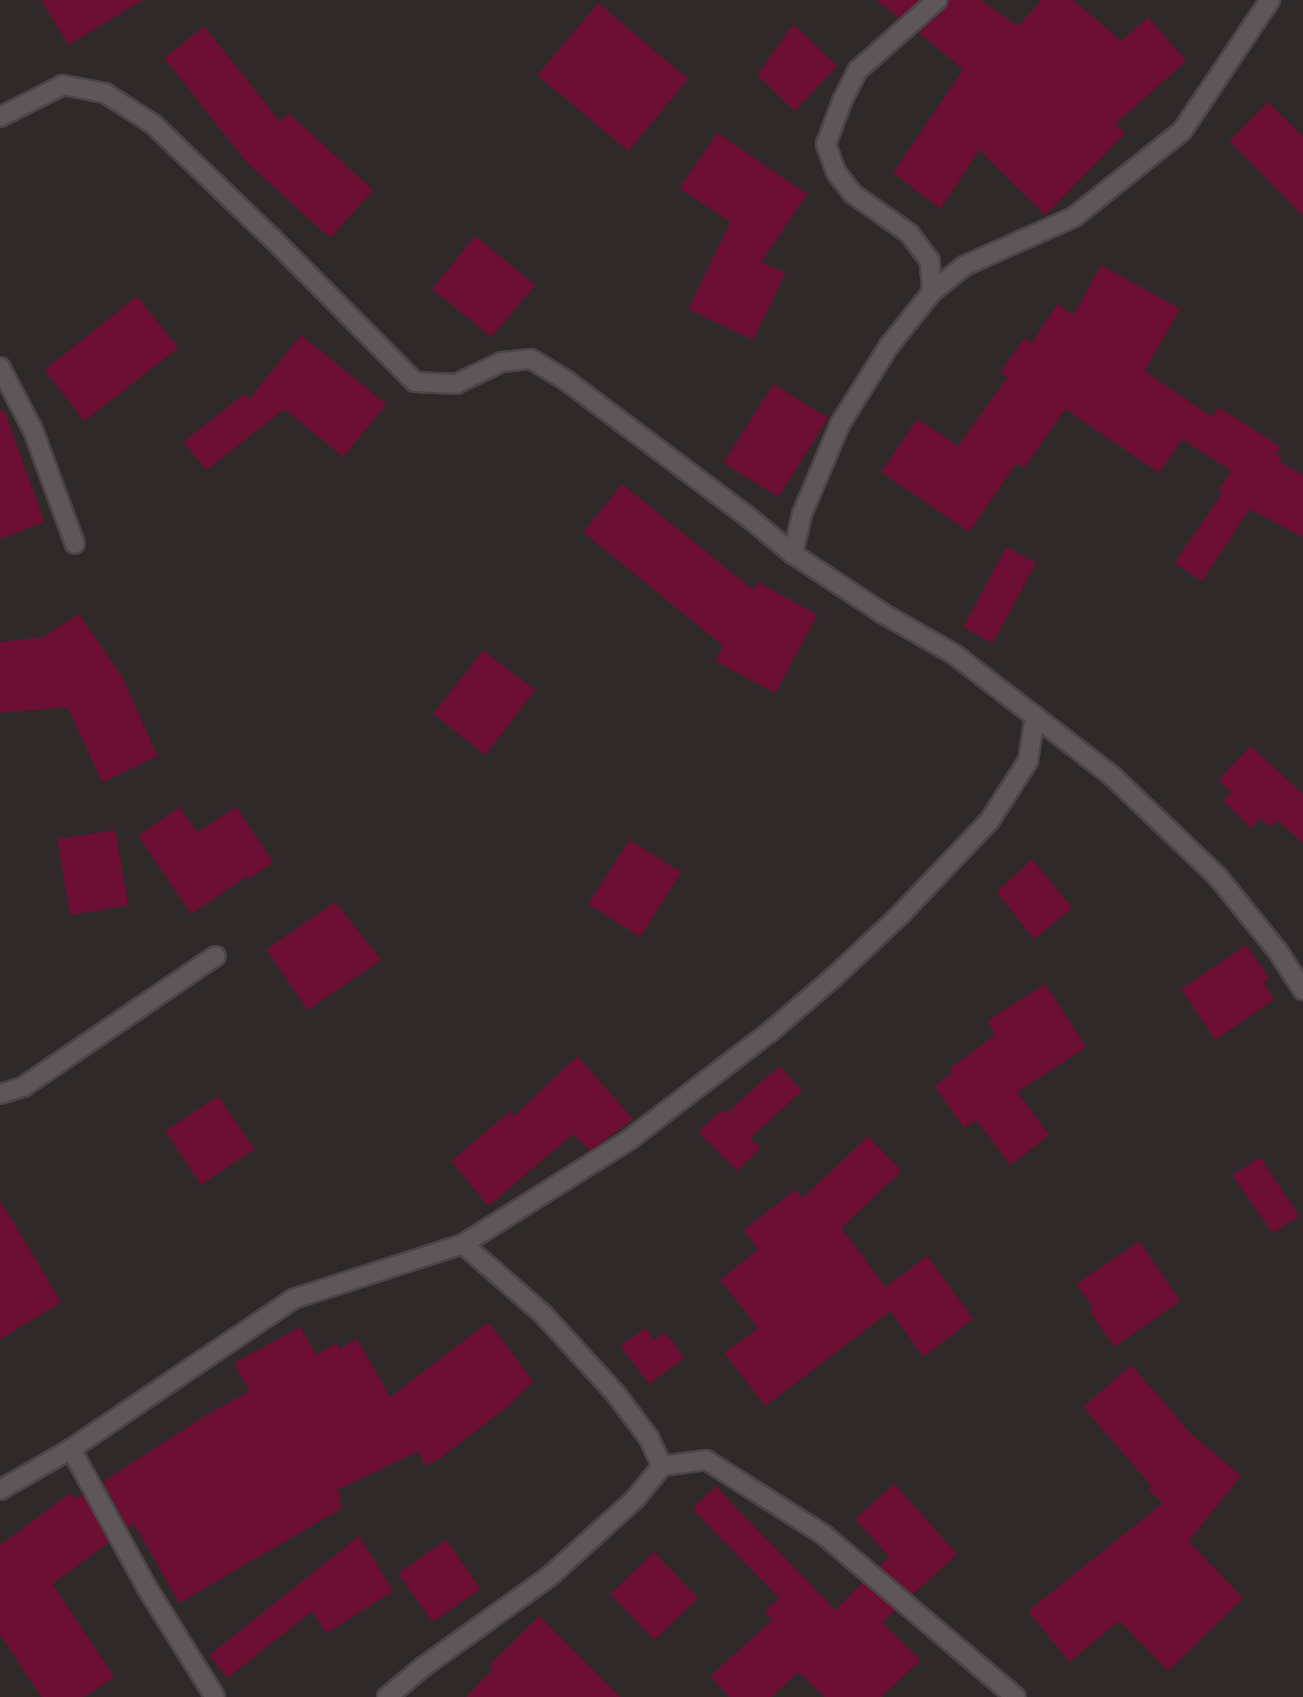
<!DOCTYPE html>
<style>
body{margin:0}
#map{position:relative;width:1303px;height:1697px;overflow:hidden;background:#30292a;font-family:"Public Sans",sans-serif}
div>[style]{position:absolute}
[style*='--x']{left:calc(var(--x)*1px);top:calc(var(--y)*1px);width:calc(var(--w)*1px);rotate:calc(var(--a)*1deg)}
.building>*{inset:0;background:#6c0f33}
.roads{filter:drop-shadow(2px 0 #4b4546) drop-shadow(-2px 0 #4b4546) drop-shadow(0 2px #4b4546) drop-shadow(0 -2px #4b4546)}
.street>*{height:18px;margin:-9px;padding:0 9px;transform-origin:9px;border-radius:9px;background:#5e5658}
span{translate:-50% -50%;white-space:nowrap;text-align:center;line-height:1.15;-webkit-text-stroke:6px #30292a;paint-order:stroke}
</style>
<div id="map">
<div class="building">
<i style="clip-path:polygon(41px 0,142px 0,68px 45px)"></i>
<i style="clip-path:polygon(876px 0,920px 0,899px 18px)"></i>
<i style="clip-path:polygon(948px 0,980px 0,1018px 26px,1041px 0,1073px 0,1121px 41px,1148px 17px,1186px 61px,1115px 124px,1125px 133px,1045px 215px,979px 150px,940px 209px,893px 173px,963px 69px,917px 32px,944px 8px)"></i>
<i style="clip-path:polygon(598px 3px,688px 79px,628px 151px,537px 75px)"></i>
<i style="clip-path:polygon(793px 24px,837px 66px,794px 111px,757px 75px)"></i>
<i style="clip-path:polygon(204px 26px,280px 122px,288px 113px,373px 190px,330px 238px,246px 162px,164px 58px)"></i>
<i style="clip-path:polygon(1268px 102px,1303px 137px,1303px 216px,1229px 141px)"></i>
<i style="clip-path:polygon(717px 133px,807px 194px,761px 262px,785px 273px,753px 340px,688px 309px,730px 222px,679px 188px)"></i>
<i style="clip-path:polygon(475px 236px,535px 285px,491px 337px,432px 289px)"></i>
<i style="clip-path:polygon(1101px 265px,1180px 309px,1144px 371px,1212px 417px,1218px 407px,1281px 447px,1276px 454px,1282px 458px,1279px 462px,1303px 475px,1303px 537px,1249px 509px,1202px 581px,1174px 563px,1222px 493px,1218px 490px,1231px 471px,1182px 439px,1159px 473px,1065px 409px,1024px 468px,1016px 463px,969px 532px,881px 472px,917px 419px,958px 446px,1007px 377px,1000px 372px,1024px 338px,1031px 343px,1057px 304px,1073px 315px)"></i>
<i style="clip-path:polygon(137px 296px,178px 348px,84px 421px,44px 370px)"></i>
<i style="clip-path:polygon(301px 335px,386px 404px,343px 457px,284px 409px,206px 470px,183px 442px,244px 394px,249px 399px)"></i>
<i style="clip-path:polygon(773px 384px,828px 418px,778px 497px,723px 463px)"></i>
<i style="clip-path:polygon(4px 410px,44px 522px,0 539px,0 411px)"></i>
<i style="clip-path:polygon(622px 484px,753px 590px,758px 582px,817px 615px,775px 693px,715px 661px,723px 646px,583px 532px)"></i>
<i style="clip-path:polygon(1006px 547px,1036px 563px,992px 643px,963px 627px)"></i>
<i style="clip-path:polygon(79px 614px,122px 677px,157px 756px,102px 782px,67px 707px,0 713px,0 642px,43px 637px)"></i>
<i style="clip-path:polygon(483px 650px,535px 690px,485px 755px,433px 714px)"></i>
<i style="clip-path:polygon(1250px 746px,1303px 794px,1303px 843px,1277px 820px,1270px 827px,1260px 818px,1251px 828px,1223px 801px,1231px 792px,1218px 780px)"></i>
<i style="clip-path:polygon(179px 807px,197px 832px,236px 807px,273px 862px,248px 879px,247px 876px,191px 914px,138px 836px)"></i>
<i style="clip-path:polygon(115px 830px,128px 905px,70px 915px,57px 839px)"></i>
<i style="clip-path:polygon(629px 840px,681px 872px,640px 937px,588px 904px)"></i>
<i style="clip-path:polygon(1032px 859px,1072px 908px,1034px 939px,996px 892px)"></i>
<i style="clip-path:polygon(335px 902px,381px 960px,307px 1010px,266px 949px)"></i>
<i style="clip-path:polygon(1246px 945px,1269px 978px,1263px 982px,1274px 999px,1215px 1040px,1181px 989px)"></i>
<i style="clip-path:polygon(1045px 984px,1086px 1047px,1017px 1092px,1049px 1135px,1010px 1165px,976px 1120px,964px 1128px,934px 1086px,952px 1073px,949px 1069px,995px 1035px,987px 1021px)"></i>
<i style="clip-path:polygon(577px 1056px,633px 1119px,590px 1151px,573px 1134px,488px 1206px,451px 1161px,510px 1111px,514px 1116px)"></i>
<i style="clip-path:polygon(779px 1066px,802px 1091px,750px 1138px,760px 1148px,737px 1171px,698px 1132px,721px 1110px,725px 1114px)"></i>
<i style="clip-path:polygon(218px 1096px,254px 1149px,201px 1185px,165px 1131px)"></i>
<i style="clip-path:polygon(868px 1136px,901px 1171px,841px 1228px,885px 1287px,927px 1256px,973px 1319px,923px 1357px,890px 1311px,765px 1406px,724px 1353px,758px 1328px,720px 1280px,758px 1249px,743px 1230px,796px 1189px,802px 1198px)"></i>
<i style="clip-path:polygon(1260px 1157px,1299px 1216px,1272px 1233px,1232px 1175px)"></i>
<i style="clip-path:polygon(0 1201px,61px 1302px,0 1339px)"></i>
<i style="clip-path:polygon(1139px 1241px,1180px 1301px,1114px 1347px,1089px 1310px,1093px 1308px,1076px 1284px)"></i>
<i style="clip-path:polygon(488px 1322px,533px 1381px,508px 1406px,440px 1458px,425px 1466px,418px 1451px,337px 1490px,342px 1498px,338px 1501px,342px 1508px,179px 1603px,138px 1531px,132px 1524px,127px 1528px,102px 1482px,206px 1415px,249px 1391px,234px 1363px,300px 1327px,316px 1355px,336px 1343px,339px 1349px,357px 1339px,390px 1397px)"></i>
<i style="clip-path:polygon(645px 1328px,654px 1340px,665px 1332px,684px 1358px,649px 1384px,620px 1346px)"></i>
<i style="clip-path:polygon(1131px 1365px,1190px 1433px,1241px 1476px,1188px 1541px,1243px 1598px,1168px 1671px,1119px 1621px,1069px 1662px,1028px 1611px,1163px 1503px,1148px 1490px,1151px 1486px,1083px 1407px)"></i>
<i style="clip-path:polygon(894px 1484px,957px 1554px,912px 1595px,879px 1567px,889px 1557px,855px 1519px)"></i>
<i style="clip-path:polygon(715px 1486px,835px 1610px,863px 1582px,895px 1610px,882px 1622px,920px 1660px,881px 1697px,824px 1697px,798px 1672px,771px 1697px,729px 1697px,710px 1676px,772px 1620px,764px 1612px,779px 1598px,692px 1509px)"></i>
<i style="clip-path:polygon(70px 1493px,75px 1499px,83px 1494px,109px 1542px,52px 1584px,114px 1677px,84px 1697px,41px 1697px,0 1635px,0 1545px)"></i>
<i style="clip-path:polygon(359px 1536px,393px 1591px,326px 1633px,312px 1611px,227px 1678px,209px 1655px)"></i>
<i style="clip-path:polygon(446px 1540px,480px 1589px,432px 1622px,398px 1573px)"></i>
<i style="clip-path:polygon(654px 1552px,698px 1598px,654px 1640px,610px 1594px)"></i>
<i style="clip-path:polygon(539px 1616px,620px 1697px,466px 1697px,493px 1668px,489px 1665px)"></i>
</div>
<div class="roads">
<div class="street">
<i style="--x:0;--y:117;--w:71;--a:-26.9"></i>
<i style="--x:63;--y:85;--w:43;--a:10.8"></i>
<i style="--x:105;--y:93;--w:57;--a:32.9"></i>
<i style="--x:153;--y:124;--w:165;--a:43.8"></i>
<i style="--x:272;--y:238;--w:203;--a:45.2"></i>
<i style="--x:415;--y:382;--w:41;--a:2.8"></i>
<i style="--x:456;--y:384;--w:51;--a:-25.6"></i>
<i style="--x:502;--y:362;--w:29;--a:-6"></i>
<i style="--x:531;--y:359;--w:42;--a:31.4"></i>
<i style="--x:567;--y:381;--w:225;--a:36.9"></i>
<i style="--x:747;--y:516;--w:60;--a:39.6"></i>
<i style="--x:793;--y:554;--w:107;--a:33.5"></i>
<i style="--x:882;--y:613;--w:83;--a:29.7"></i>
<i style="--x:954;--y:654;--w:198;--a:37.6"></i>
<i style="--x:1111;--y:775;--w:148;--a:43.6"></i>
<i style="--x:1218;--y:877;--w:94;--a:51.1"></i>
<i style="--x:1277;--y:950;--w:48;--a:57"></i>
<i style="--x:932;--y:292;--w:41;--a:-39.1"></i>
<i style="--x:964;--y:266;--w:120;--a:-24"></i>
<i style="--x:1074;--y:217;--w:138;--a:-38.5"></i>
<i style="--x:1182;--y:131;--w:158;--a:-56.1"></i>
<i style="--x:0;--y:367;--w:71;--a:62.4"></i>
<i style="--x:33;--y:430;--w:121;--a:69.8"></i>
<i style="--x:793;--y:554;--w:41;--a:-77.3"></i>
<i style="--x:802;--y:514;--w:98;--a:-67.1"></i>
<i style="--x:840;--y:424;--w:92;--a:-57.9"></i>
<i style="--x:889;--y:346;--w:69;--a:-51.5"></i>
<i style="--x:932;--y:292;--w:31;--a:-94"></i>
<i style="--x:930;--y:261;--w:34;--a:-127"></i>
<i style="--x:910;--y:234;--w:70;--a:-144.9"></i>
<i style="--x:853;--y:194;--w:28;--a:-128"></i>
<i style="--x:836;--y:172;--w:30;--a:-110"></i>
<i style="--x:826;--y:144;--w:48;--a:-69.3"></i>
<i style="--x:843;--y:99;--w:33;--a:-63"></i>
<i style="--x:858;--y:70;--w:106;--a:-41.5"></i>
<i style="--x:0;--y:1094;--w:24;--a:-17"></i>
<i style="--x:23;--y:1087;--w:233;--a:-34.2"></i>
<i style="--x:71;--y:1449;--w:158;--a:61.3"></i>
<i style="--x:147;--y:1588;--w:128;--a:58"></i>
<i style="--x:662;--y:1466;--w:44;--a:-7.8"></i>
<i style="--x:706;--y:1460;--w:140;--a:32.4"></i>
<i style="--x:824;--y:1535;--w:251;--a:40.2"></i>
<i style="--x:0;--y:1490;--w:82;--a:-30"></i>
<i style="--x:71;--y:1449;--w:268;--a:-34"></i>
<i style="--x:293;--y:1299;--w:179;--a:-17.9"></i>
<i style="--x:463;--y:1244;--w:196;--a:-32.1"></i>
<i style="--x:629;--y:1140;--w:178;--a:-37.5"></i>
<i style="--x:770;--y:1032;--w:84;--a:-40.7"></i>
<i style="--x:834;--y:977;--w:91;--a:-43.2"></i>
<i style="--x:900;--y:915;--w:131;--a:-46.5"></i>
<i style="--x:990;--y:820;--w:70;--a:-57.2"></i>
<i style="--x:1028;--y:761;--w:46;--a:-81.2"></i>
<i style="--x:387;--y:1697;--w:47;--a:-39.8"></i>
<i style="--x:423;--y:1667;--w:156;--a:-35.6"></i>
<i style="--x:550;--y:1576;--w:116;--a:-42.2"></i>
<i style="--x:636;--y:1498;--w:41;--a:-50.9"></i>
<i style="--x:662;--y:1466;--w:31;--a:-115"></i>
<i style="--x:649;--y:1438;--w:55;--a:-126.9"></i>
<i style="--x:616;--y:1394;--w:108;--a:-132.4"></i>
<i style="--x:543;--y:1314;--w:106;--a:-138.8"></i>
</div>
</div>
</div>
